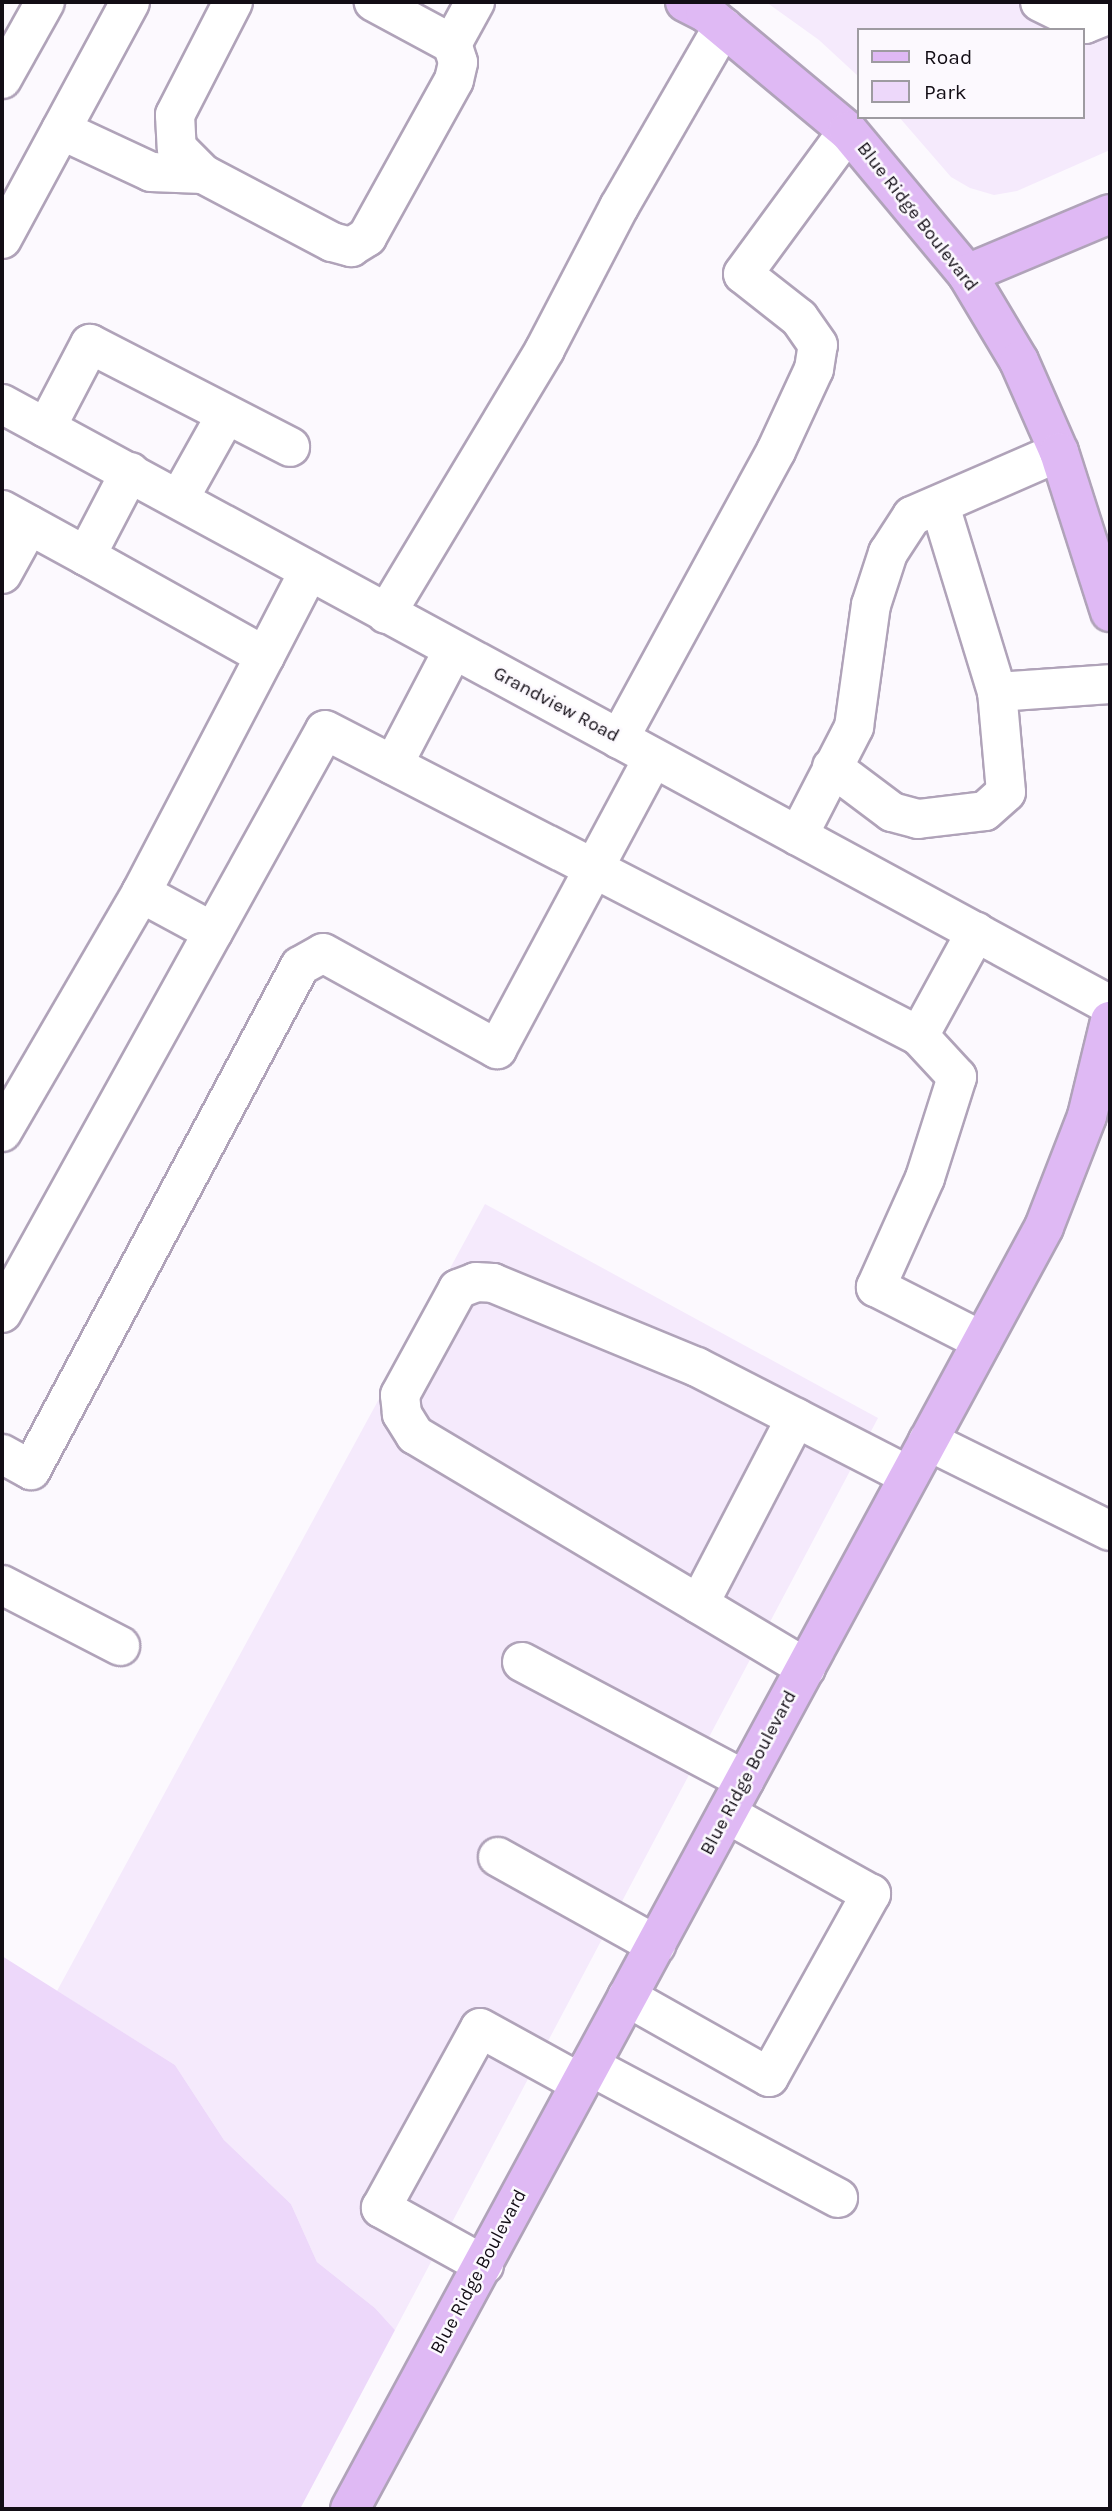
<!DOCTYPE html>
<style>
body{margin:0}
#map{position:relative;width:1112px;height:2511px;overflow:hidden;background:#fcf9fe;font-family:Karla,sans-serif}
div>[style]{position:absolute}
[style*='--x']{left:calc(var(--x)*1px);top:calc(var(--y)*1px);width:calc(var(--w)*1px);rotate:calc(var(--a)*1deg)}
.built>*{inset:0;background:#f5eafc}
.green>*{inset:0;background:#edd8fa}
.roads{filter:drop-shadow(2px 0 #b0a3b9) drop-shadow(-2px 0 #b0a3b9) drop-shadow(0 2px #b0a3b9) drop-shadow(0 -2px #b0a3b9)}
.minor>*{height:38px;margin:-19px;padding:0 19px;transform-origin:19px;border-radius:19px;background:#fff}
.major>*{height:38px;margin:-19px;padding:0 19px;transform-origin:19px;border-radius:19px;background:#dfb9f4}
span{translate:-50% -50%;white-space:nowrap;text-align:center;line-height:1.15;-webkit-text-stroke:5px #fcf9fe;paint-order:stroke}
.street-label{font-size:19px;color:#120d15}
.frame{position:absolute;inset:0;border:4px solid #120d15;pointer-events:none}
.legend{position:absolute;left:857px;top:28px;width:228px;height:91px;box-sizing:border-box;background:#fcf9fe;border:2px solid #9e9ba1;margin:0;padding:9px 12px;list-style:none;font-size:21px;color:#120d15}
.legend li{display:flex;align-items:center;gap:14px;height:35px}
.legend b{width:35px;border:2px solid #9e9ba1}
</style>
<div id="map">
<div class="built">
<i style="clip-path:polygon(766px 2px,1110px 2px,1110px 150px,1017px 191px,994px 195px,970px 188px,951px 177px,899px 117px,1082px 117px,1082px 30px,858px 30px,858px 76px,819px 40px)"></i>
<i style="clip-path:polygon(485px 1204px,878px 1418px,395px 2330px,375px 2308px,317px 2262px,291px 2204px,224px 2140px,175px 2065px,57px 1991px)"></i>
</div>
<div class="green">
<i style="clip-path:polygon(2px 1956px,175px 2065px,224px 2140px,291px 2204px,317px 2262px,375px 2308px,395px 2330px,300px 2509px,2px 2509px)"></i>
</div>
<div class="roads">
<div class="minor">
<i style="--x:233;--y:2;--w:127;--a:117.2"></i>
<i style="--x:175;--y:115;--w:33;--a:87"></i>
<i style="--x:177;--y:148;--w:37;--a:45"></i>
<i style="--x:203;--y:174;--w:146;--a:27.8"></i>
<i style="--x:332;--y:242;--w:20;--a:15"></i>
<i style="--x:351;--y:247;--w:19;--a:-32"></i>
<i style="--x:367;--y:237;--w:179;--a:-61"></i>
<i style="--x:454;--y:80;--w:18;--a:-77"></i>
<i style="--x:458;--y:62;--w:19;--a:-108"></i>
<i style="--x:452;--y:44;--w:89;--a:-151.7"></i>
<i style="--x:1040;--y:2;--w:50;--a:26.1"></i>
<i style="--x:1085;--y:24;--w:27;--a:-22"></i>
<i style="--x:452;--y:44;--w:48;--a:-61.3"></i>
<i style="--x:2;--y:79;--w:88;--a:-60.8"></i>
<i style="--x:61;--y:130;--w:99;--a:25"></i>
<i style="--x:151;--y:172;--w:52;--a:2.2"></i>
<i style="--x:2;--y:239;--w:269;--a:-61.6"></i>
<i style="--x:2;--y:404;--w:1261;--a:28.48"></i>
<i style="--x:46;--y:428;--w:95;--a:-62.4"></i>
<i style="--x:90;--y:344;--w:225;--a:27.2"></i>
<i style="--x:179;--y:499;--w:96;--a:-60.8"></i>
<i style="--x:2;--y:510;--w:96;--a:28.7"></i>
<i style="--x:86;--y:556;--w:95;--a:-62.4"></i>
<i style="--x:86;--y:556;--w:205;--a:29.2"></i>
<i style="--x:265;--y:656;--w:96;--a:-62.6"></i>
<i style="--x:2;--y:574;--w:56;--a:-61.1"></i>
<i style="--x:386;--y:614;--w:309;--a:-59"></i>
<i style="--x:545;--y:349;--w:160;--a:-62.5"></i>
<i style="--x:619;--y:207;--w:208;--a:-60"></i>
<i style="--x:997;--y:692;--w:113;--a:-4"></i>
<i style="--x:619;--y:739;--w:328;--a:-61.4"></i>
<i style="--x:776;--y:451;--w:90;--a:-65.1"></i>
<i style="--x:814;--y:369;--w:24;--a:-81"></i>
<i style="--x:818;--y:345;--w:33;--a:-125"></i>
<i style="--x:799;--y:318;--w:71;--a:-141.8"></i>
<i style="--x:743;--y:274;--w:177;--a:-53.7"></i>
<i style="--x:393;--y:765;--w:130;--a:-62.4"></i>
<i style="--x:832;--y:767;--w:75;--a:36.9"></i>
<i style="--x:892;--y:812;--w:27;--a:15"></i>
<i style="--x:918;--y:819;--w:67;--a:-6.8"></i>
<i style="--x:985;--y:811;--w:28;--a:-42"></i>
<i style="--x:1006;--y:792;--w:100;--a:-95.1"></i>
<i style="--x:997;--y:692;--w:195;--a:-107"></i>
<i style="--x:798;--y:836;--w:123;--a:-62.8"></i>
<i style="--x:854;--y:727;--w:123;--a:-82.1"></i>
<i style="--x:871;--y:605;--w:55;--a:-71.9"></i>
<i style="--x:888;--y:553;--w:44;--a:-57"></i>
<i style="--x:912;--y:516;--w:160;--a:-23.5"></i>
<i style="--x:141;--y:893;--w:82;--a:28.4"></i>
<i style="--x:919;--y:1036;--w:56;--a:47.2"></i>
<i style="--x:957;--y:1077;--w:106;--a:107.6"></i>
<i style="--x:925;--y:1178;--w:120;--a:114.2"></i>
<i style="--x:876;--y:1287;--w:119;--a:27"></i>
<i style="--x:2;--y:1132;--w:276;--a:-59.8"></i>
<i style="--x:141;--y:893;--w:267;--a:-62.4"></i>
<i style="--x:2;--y:1313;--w:666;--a:-61.01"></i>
<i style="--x:325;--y:730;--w:668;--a:27.26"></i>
<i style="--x:919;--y:1036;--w:119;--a:-61.3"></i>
<i style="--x:928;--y:1441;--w:203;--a:26.3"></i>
<i style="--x:2;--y:1454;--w:33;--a:29"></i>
<i style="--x:31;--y:1470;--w:571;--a:-61.91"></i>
<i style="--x:300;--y:966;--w:26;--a:-29"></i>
<i style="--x:323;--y:953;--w:199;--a:28.9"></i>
<i style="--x:497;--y:1049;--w:330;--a:-61.8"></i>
<i style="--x:2;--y:1585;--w:133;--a:27.3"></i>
<i style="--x:699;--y:1604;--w:210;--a:-62.5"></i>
<i style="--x:522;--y:1662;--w:252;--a:27.9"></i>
<i style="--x:806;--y:1668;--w:455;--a:-149.2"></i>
<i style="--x:415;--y:1435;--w:25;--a:-122"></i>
<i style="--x:402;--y:1414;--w:19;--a:-96"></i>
<i style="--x:400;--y:1395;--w:121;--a:-61.3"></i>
<i style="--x:458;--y:1289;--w:19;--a:-21"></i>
<i style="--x:476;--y:1282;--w:17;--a:3"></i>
<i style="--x:493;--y:1283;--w:221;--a:22.4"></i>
<i style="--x:697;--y:1367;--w:238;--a:27.2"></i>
<i style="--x:498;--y:1857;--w:181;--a:29.1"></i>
<i style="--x:627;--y:1997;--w:163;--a:29.4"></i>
<i style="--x:769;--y:2077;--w:210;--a:-60.9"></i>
<i style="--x:871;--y:1894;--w:165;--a:-150.9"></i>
<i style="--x:590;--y:2066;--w:281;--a:28"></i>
<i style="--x:484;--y:2265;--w:118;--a:-151"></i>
<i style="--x:381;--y:2208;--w:205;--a:-61.2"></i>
<i style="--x:480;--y:2028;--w:114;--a:28.8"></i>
</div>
<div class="major">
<i style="--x:685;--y:2;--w:22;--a:27"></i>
<i style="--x:705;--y:12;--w:186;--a:39.8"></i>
<i style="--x:848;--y:131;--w:186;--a:50.2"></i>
<i style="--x:967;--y:274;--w:101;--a:59.1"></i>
<i style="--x:1019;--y:361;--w:99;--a:66.3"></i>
<i style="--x:1059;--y:452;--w:168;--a:72.3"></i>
<i style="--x:967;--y:274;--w:155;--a:-22.8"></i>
<i style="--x:350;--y:2509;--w:1458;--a:-61.57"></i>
<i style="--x:1044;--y:1227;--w:119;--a:-68.8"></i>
<i style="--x:1087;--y:1116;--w:98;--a:-76.4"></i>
</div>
</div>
<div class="street-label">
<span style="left:917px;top:217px;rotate:52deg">Blue Ridge Boulevard</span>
<span style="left:556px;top:705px;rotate:28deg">Grandview Road</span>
<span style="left:749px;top:1773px;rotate:-62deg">Blue Ridge Boulevard</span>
<span style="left:479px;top:2272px;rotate:-62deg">Blue Ridge Boulevard</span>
</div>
<div class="frame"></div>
<ul class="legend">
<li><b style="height:9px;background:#dfb9f4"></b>Road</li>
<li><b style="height:19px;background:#edd8fa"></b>Park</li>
</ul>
</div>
